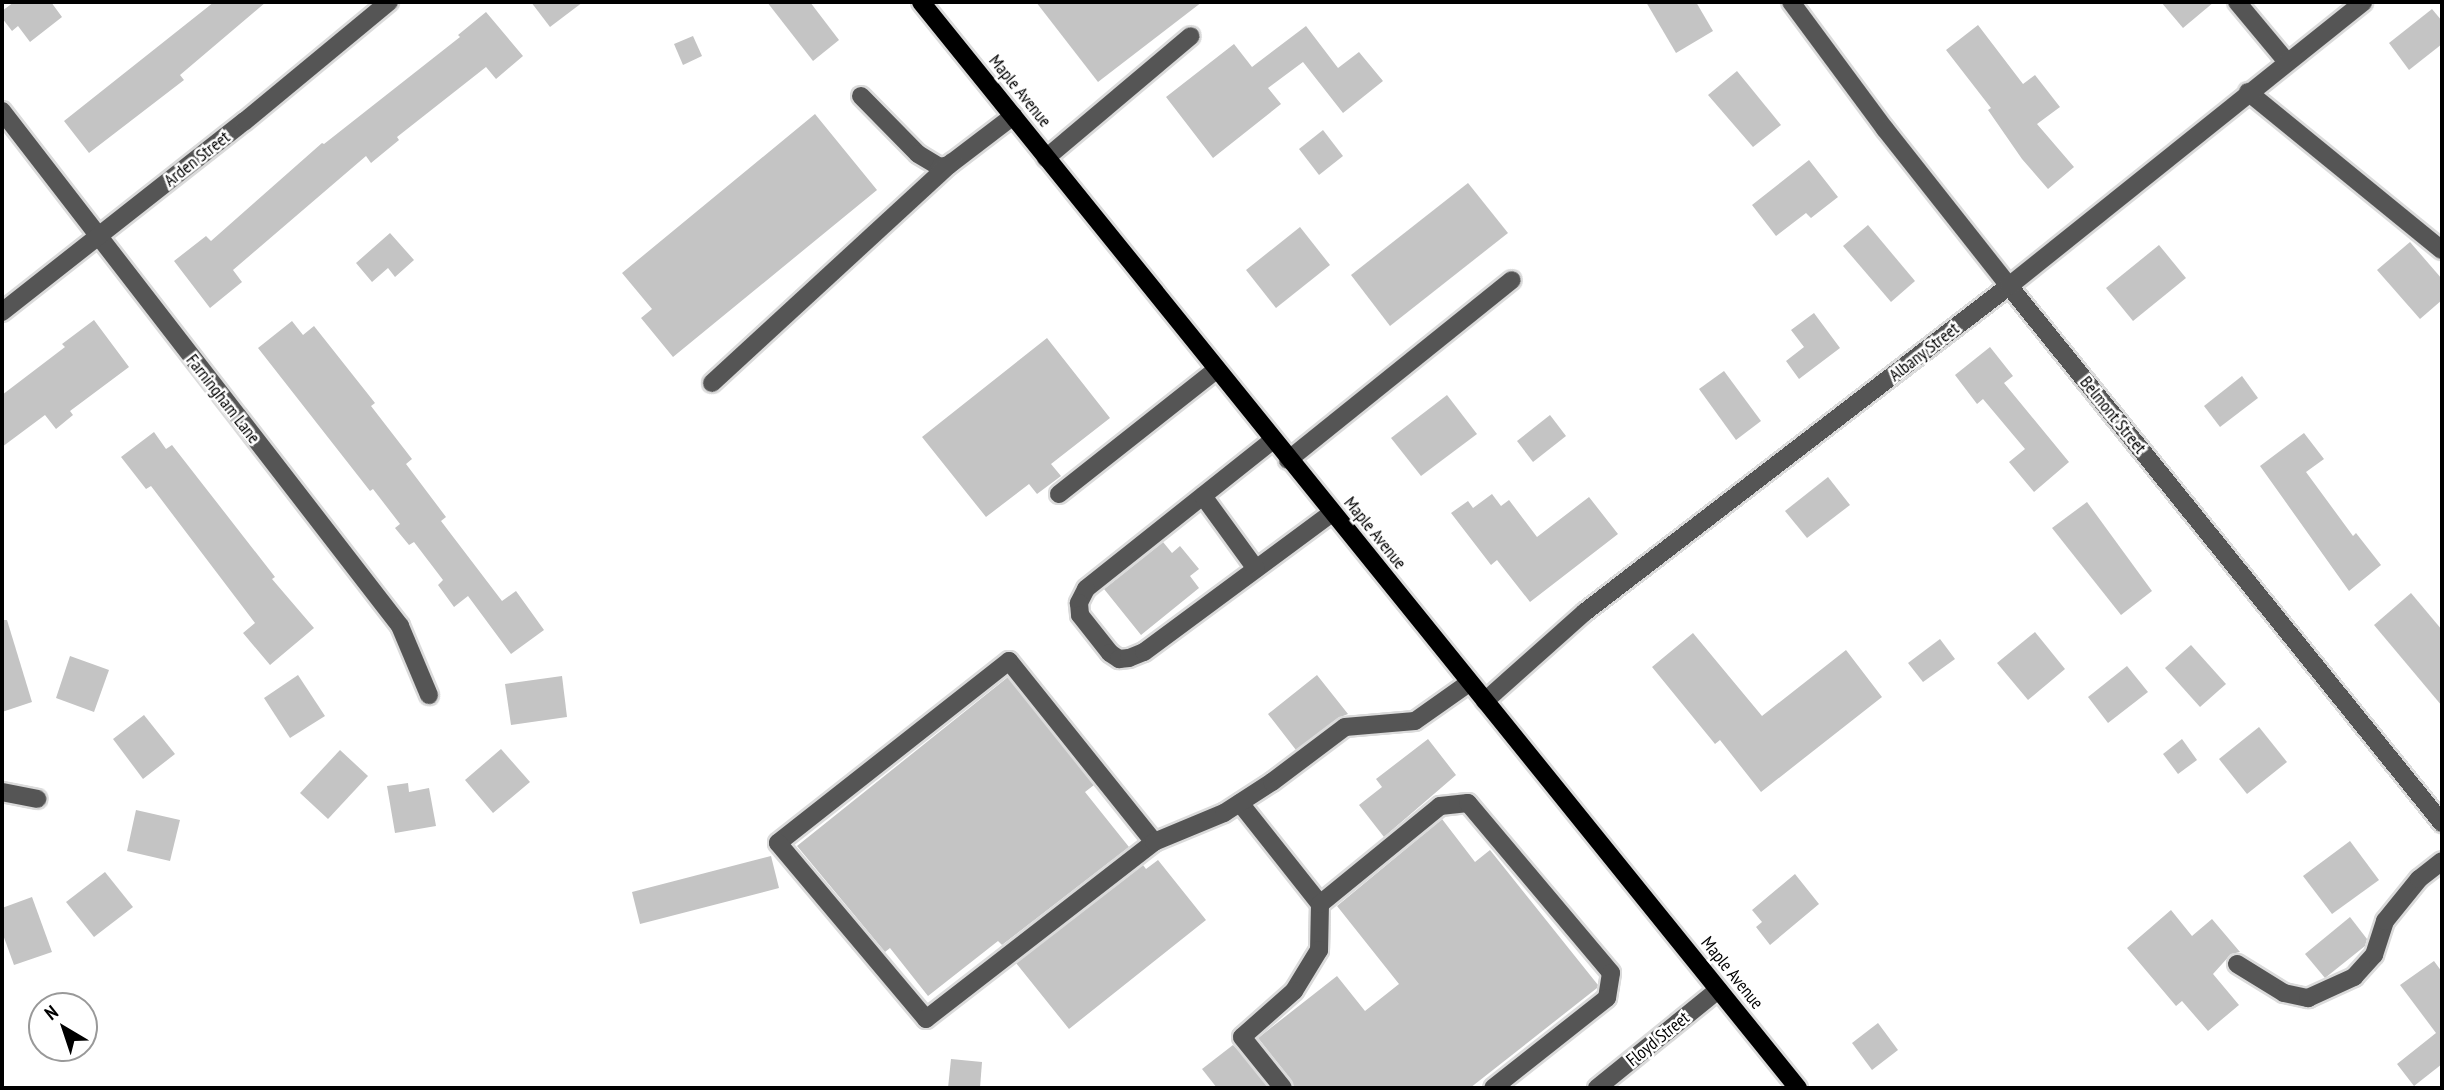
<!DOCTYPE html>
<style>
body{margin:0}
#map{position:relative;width:2444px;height:1090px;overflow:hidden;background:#fff;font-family:"PT Sans Narrow",sans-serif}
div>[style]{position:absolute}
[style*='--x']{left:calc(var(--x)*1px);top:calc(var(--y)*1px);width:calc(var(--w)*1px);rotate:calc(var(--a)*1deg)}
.building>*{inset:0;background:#c4c4c4}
.roads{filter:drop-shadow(2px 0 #dbdbdb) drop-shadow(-2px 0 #dbdbdb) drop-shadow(0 2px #dbdbdb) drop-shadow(0 -2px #dbdbdb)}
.minor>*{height:18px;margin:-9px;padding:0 9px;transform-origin:9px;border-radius:9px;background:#555}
.major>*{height:18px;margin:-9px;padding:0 9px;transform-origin:9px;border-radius:9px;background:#000}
span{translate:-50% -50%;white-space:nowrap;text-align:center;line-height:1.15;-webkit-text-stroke:5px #fff;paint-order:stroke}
.street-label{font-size:18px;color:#000}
.frame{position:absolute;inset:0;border:4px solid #000;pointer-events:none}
.north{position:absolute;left:28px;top:992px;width:70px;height:70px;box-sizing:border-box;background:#fff;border:2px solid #999;border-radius:50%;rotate:321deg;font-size:19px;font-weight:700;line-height:28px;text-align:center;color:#000}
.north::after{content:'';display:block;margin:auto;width:24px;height:32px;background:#000;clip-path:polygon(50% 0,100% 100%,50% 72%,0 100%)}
</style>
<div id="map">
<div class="building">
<i style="clip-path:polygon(14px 2px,51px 2px,62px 17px,30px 42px,18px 26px,12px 31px,2px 18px,2px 11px)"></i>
<i style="clip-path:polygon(214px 2px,266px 2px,180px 75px,184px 80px,89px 153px,64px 121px)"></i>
<i style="clip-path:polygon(531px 2px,583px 2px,550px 27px)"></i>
<i style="clip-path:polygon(767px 2px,810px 2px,839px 40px,813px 61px)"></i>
<i style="clip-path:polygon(1036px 2px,1202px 2px,1098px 82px)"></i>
<i style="clip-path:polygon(1646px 2px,1696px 2px,1713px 31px,1676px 53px)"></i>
<i style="clip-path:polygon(2161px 2px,2214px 2px,2183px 28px)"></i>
<i style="clip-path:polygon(2432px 9px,2442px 21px,2442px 44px,2409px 70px,2389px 43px)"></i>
<i style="clip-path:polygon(486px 12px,523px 56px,496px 79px,486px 67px,397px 137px,399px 140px,371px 163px,366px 156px,233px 270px,242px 282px,210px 308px,174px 261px,206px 236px,211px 241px,322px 143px,324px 144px,460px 37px,458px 35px)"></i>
<i style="clip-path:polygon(1978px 25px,2023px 84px,2035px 75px,2060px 107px,2037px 124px,2074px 167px,2048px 189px,2022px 159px,1988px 110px,1991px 108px,1946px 50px)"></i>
<i style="clip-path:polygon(1306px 26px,1338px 68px,1359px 52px,1383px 81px,1343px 113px,1303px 62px,1268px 88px,1281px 104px,1213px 158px,1166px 97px,1234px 44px,1252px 67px)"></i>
<i style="clip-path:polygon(693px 36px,702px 56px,683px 65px,674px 44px)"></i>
<i style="clip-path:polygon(1737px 71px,1781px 125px,1753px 147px,1708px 95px)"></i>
<i style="clip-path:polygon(815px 114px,877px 190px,673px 357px,641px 318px,652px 309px,622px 273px)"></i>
<i style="clip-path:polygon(1323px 130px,1343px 156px,1319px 175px,1299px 149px)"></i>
<i style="clip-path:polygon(1809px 160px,1838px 197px,1811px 218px,1806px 213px,1776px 236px,1752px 205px)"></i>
<i style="clip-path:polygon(1468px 183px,1508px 233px,1390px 326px,1351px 275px)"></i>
<i style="clip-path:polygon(1868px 225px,1915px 281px,1891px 302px,1843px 246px)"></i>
<i style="clip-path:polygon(1300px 227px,1330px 265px,1276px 308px,1246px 270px)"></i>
<i style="clip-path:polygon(390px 233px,414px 260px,395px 277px,388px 268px,372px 282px,356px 263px)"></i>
<i style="clip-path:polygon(2410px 242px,2442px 279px,2442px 300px,2420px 319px,2377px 270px)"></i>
<i style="clip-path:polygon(2159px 245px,2186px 278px,2133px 321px,2106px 288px)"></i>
<i style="clip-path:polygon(1814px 313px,1840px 348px,1799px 379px,1786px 361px,1804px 347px,1791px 330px)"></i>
<i style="clip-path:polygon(94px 320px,129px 367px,70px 411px,73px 415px,56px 429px,45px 415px,2px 447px,2px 395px,65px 347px,62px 344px)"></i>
<i style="clip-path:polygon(292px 321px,303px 335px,314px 326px,375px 403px,371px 406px,412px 459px,406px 464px,446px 517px,441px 521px,502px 601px,516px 591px,544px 630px,511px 654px,468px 596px,454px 607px,438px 585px,443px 580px,414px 542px,409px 545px,395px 528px,400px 524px,373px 489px,370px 491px,258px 348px)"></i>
<i style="clip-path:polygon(1047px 338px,1110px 418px,1051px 464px,1061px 476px,1037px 494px,1029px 484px,986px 517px,922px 437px)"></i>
<i style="clip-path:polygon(1990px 347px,2013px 376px,2004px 383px,2069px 462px,2034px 492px,2009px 462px,2025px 449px,1983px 399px,1977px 404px,1955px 375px)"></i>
<i style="clip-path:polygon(1724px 371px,1761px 421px,1736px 440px,1699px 389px)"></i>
<i style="clip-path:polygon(2242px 376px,2258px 398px,2220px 427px,2204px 406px)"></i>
<i style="clip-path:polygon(1447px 395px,1477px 434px,1421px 476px,1391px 438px)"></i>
<i style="clip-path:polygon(1550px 415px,1566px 436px,1533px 462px,1517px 441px)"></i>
<i style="clip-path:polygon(154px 432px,166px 449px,172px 445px,275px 577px,272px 579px,314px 628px,270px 665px,243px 633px,255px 623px,151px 486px,146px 489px,121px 457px)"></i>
<i style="clip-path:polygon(2304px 433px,2324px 459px,2306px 472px,2353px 536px,2356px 533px,2381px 565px,2349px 591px,2260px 466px)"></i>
<i style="clip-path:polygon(1828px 477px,1850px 505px,1807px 538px,1785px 511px)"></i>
<i style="clip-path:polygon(1492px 494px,1501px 506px,1509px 500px,1537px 537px,1589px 497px,1618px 534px,1530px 602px,1497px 560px,1491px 565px,1451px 513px,1468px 501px,1473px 508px)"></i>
<i style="clip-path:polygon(2087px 502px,2152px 591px,2121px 615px,2052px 528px)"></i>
<i style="clip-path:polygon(1163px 542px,1172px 553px,1180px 546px,1199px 569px,1190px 576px,1199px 588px,1141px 635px,1104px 589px)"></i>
<i style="clip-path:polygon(2411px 593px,2442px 630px,2442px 706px,2374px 625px)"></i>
<i style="clip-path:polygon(2px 620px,7px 620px,32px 702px,2px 712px)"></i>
<i style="clip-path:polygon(2035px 632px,2065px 669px,2028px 700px,1997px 663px)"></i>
<i style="clip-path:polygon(1693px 633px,1762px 716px,1846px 650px,1882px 697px,1761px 792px,1720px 740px,1715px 744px,1652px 667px)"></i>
<i style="clip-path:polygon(1940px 639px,1955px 659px,1923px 682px,1908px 663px)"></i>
<i style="clip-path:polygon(2191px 645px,2226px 684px,2200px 707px,2165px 668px)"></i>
<i style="clip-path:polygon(70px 656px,109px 670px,94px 712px,56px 698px)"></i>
<i style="clip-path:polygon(2127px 666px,2148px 692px,2108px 723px,2088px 697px)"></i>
<i style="clip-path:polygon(298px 675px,325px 716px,290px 738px,264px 698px)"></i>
<i style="clip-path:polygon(1317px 675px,1348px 714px,1338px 718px,1296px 750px,1268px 714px)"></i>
<i style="clip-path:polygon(562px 676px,567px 717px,511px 725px,505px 684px)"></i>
<i style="clip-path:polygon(1008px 677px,1094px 785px,1085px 792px,1129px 847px,1002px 945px,998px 941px,928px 996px,890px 948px,885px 952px,797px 846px)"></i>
<i style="clip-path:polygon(144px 715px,175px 754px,143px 779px,113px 739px)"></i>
<i style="clip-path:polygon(2259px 727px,2287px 762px,2247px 794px,2219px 759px)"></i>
<i style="clip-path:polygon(1428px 739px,1456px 775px,1384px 837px,1359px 805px,1382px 787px,1376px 779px)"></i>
<i style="clip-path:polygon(2182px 739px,2197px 760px,2178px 774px,2163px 754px)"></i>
<i style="clip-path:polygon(501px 749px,530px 782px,493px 813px,465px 780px)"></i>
<i style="clip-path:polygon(340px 750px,368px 776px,328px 819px,300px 793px)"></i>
<i style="clip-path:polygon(408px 783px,409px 792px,429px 788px,436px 826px,395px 833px,387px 786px)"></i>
<i style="clip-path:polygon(136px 810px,180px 820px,170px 861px,127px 851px)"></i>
<i style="clip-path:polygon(1442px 819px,1475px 862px,1490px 850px,1598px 985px,1597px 988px,1470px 1088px,1294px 1088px,1292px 1081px,1258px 1038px,1337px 976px,1365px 1011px,1399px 984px,1337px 906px)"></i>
<i style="clip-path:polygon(2350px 841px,2379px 880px,2332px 914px,2303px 876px)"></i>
<i style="clip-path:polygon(771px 856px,779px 888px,640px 924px,632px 892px)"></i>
<i style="clip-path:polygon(1158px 860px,1206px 920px,1069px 1029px,1016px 963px,1143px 865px,1146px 869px)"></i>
<i style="clip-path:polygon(105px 872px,133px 907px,94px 937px,66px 902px)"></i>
<i style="clip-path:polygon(1795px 874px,1819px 904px,1770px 945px,1756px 927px,1762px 922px,1752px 910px)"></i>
<i style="clip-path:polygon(32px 897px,52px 952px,14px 965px,2px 932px,2px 908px)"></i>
<i style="clip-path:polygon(2171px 910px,2192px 936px,2212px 919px,2240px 952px,2231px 954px,2213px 974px,2239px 1005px,2208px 1031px,2182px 1001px,2176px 1006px,2127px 948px)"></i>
<i style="clip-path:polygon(2350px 917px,2367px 939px,2365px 946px,2325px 978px,2305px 954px)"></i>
<i style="clip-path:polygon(2434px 961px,2442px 972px,2442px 1064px,2414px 1086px,2397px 1064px,2436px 1033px,2400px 985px)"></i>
<i style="clip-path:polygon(1878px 1023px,1898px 1050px,1872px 1070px,1852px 1043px)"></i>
<i style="clip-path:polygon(1233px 1045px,1240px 1052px,1269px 1088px,1217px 1088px,1202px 1069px)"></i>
<i style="clip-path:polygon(951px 1059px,982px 1062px,980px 1088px,948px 1088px)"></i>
</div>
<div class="roads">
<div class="minor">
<i style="--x:1791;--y:2;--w:158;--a:53.5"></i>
<i style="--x:1885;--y:129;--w:200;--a:51.7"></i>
<i style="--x:2009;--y:286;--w:690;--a:51.12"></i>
<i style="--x:2237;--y:2;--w:78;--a:50.2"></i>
<i style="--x:2248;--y:92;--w:250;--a:39.2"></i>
<i style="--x:861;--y:96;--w:81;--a:45.5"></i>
<i style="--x:918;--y:154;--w:26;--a:31"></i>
<i style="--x:940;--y:167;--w:9;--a:-13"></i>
<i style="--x:949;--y:165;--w:81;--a:-37.4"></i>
<i style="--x:2;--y:111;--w:651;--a:52.3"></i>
<i style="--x:400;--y:626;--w:75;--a:67.2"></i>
<i style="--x:1046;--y:158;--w:189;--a:-40.1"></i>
<i style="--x:2;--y:312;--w:309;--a:-38.2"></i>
<i style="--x:245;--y:121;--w:187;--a:-39.6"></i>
<i style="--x:712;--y:383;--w:326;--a:-42.6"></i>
<i style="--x:1273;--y:440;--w:239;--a:141.5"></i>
<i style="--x:1086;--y:589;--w:16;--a:117"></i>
<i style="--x:1079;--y:603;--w:12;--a:85"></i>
<i style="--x:1080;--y:615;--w:48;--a:51.7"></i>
<i style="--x:1110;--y:653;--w:11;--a:34"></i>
<i style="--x:1119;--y:659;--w:10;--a:-6"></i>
<i style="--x:1129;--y:658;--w:16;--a:-22"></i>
<i style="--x:1144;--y:652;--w:234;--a:-36.5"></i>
<i style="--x:1288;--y:460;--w:287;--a:-38.8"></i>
<i style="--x:1059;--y:494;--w:201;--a:-38.3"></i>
<i style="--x:1203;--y:496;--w:90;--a:54"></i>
<i style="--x:1485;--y:701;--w:134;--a:-41.7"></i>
<i style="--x:1585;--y:612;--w:535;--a:-37.56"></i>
<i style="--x:2009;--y:286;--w:454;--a:-38.7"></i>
<i style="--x:2;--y:792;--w:36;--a:11"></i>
<i style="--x:1240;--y:803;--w:129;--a:51.6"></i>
<i style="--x:1320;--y:904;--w:46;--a:91.2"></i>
<i style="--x:1319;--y:950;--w:48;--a:121.4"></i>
<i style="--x:1294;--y:991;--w:69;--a:138.5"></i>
<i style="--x:1242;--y:1037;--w:65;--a:51.2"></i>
<i style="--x:1154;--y:842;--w:232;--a:-128.7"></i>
<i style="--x:1009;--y:661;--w:294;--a:141.8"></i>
<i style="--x:778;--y:843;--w:230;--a:49.9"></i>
<i style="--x:926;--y:1019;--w:289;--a:-37.8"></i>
<i style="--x:1154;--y:842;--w:76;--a:-22.5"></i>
<i style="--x:1224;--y:813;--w:57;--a:-32.9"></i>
<i style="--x:1272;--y:782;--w:91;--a:-37"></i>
<i style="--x:1345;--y:727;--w:70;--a:-4.9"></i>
<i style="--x:1415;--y:721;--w:67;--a:-35.3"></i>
<i style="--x:1320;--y:904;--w:155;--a:-39.2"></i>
<i style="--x:1440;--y:806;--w:28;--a:-6"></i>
<i style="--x:1468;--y:803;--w:222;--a:49.9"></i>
<i style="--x:1611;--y:973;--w:25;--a:99"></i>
<i style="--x:1607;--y:998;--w:145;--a:141.7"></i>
<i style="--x:2237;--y:964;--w:55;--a:31.7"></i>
<i style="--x:2284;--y:993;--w:25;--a:12"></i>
<i style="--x:2308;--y:998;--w:51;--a:-24.5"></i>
<i style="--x:2354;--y:977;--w:30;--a:-48"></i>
<i style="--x:2374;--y:955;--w:36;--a:-72"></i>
<i style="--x:2385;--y:921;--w:54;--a:-51"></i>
<i style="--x:2419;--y:879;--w:29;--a:-38"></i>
<i style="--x:1597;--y:1088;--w:156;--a:-39"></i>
</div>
<div class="major">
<i style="--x:921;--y:2;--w:1396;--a:51.08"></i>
</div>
</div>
<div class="street-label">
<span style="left:1020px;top:91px;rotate:51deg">Maple Avenue</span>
<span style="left:197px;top:159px;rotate:-38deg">Arden Street</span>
<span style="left:1924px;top:352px;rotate:-38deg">Albany Street</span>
<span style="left:223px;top:399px;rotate:52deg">Farningham Lane</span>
<span style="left:2113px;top:415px;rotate:51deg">Belmont Street</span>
<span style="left:1375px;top:533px;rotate:51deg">Maple Avenue</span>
<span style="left:1732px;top:973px;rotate:51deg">Maple Avenue</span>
<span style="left:1658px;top:1039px;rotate:-39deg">Floyd Street</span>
</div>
<div class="frame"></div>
<div class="north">N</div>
</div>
